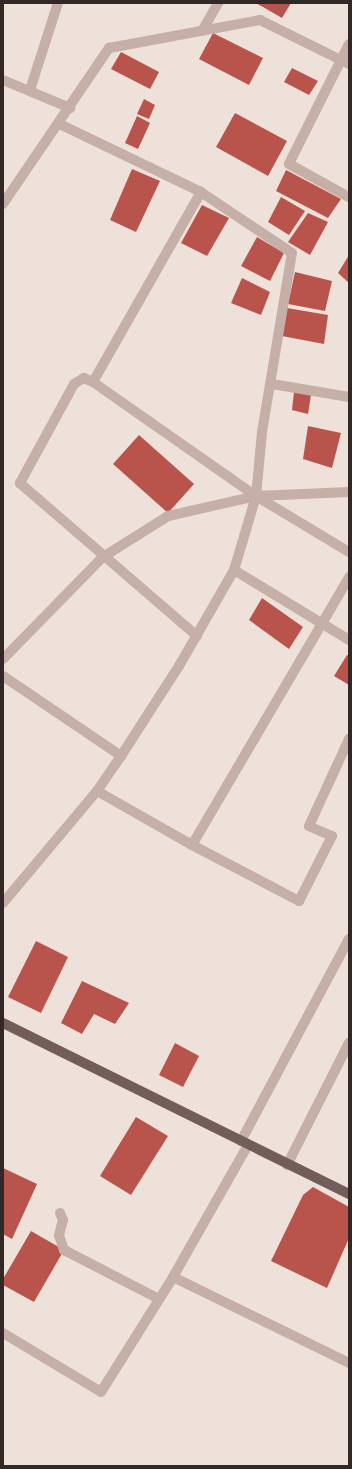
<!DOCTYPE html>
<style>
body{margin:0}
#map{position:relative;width:352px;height:1469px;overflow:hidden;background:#eee1d9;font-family:"Alegreya Sans",sans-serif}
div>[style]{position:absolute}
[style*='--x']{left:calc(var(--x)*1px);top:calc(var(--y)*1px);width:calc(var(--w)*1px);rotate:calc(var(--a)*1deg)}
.building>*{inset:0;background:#b9544c}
.minor>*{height:10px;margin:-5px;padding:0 5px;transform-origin:5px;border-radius:5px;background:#c5afa7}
.major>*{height:10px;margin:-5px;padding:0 5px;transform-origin:5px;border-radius:5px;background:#725d59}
span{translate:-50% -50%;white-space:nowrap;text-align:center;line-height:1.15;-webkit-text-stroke:4px #f6ebe5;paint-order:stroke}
.frame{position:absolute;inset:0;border:4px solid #322826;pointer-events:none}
</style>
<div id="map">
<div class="building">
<i style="clip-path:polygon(256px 3px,291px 3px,282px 18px)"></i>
<i style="clip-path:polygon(213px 33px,263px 58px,249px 85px,199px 59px)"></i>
<i style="clip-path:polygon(121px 52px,159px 72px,150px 89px,111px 69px)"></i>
<i style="clip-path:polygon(292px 68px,318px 81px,309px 95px,284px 82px)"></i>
<i style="clip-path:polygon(144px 99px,155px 105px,149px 119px,137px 114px)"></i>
<i style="clip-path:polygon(235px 113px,287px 141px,268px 176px,216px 147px)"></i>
<i style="clip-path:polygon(137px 116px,150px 123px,138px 149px,125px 143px)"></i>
<i style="clip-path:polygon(132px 169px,160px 181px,136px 232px,110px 220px)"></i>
<i style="clip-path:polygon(286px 170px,341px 199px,328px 218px,276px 191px)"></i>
<i style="clip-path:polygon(281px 197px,305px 211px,289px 235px,268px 222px)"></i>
<i style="clip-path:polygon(202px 205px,229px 218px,207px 256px,181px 243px)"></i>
<i style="clip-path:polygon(308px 213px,328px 222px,310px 255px,288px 242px)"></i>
<i style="clip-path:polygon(257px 237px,284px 253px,270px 281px,241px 266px)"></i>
<i style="clip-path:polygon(349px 255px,349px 283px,338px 273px)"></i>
<i style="clip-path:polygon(295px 272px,332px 281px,325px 311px,288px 304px)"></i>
<i style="clip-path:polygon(242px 278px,270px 292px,261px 315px,231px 303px)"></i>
<i style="clip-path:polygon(287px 308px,328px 315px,324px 344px,282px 336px)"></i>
<i style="clip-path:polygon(294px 392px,311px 395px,308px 414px,292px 410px)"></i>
<i style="clip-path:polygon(308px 426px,341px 433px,332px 468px,303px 459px)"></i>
<i style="clip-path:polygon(139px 435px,194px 484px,168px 513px,113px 464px)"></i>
<i style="clip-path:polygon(262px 598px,303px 627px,289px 649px,249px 620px)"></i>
<i style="clip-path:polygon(347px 655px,349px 656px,349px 685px,334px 676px)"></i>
<i style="clip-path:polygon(36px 941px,68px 957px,41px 1013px,8px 997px)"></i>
<i style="clip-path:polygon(82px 981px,129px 1003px,115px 1024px,94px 1014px,82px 1034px,61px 1023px)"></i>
<i style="clip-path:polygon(175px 1043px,199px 1056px,183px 1087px,159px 1075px)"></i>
<i style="clip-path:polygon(136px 1117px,168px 1136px,131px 1195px,100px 1176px)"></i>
<i style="clip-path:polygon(3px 1168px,37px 1184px,12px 1239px,3px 1234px)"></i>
<i style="clip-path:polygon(313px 1187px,349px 1207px,349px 1238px,327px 1288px,271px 1261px,303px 1195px)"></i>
<i style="clip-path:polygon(31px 1231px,64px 1250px,34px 1302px,3px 1285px,3px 1279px)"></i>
</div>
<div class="minor">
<i style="--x:202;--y:31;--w:32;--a:-60"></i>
<i style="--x:349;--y:44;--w:134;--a:116.6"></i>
<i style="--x:289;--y:164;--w:68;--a:28.8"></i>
<i style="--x:3;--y:80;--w:73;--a:22.7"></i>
<i style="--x:30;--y:90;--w:91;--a:-72.2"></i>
<i style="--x:3;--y:204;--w:189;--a:-55.8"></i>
<i style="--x:109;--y:48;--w:154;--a:-10.5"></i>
<i style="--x:260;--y:20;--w:99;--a:26.3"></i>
<i style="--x:93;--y:382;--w:199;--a:35"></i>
<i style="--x:256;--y:496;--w:109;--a:31.1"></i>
<i style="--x:272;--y:384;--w:78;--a:9.6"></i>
<i style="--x:234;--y:570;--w:135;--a:31.3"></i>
<i style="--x:197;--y:636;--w:234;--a:-139.2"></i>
<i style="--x:20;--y:483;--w:113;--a:-61.4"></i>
<i style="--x:74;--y:384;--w:12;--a:-31"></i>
<i style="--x:84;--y:378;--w:10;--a:24"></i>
<i style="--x:93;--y:382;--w:219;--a:-60.4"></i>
<i style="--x:3;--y:659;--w:143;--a:-45.6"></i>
<i style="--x:103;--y:557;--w:77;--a:-32.2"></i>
<i style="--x:168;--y:516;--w:90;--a:-12.8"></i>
<i style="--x:256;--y:496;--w:93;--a:-2.5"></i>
<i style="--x:3;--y:676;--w:143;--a:34.1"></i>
<i style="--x:97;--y:791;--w:109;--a:29.6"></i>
<i style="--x:192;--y:845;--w:121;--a:27.6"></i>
<i style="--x:299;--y:901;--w:73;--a:-63.1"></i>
<i style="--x:332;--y:836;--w:25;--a:-157"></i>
<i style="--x:309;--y:826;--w:96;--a:-65.3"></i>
<i style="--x:192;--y:845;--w:311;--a:-59.6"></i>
<i style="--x:3;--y:903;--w:146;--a:-50"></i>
<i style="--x:97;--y:791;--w:42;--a:-55.6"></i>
<i style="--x:121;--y:756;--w:107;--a:-57.2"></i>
<i style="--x:179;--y:666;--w:111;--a:-60.2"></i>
<i style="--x:234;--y:570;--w:77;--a:-73.4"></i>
<i style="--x:256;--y:496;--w:64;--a:-84.6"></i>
<i style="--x:262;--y:432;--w:181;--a:-80.5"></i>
<i style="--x:292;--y:253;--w:110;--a:-146.2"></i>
<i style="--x:201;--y:192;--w:157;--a:-154.3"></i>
<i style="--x:241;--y:1141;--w:229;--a:-61.9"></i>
<i style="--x:287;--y:1165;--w:137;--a:-63.1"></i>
<i style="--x:60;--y:1213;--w:8;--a:67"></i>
<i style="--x:63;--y:1220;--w:16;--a:105"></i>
<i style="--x:59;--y:1235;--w:16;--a:72"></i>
<i style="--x:64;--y:1250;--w:105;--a:27.3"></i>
<i style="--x:173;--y:1277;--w:196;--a:26"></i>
<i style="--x:3;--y:1333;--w:114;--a:31"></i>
<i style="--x:101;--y:1392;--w:136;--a:-57.9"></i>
<i style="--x:173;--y:1277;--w:152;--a:-60.4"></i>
</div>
<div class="major">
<i style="--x:3;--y:1023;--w:386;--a:26.3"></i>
</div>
<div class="frame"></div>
</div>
